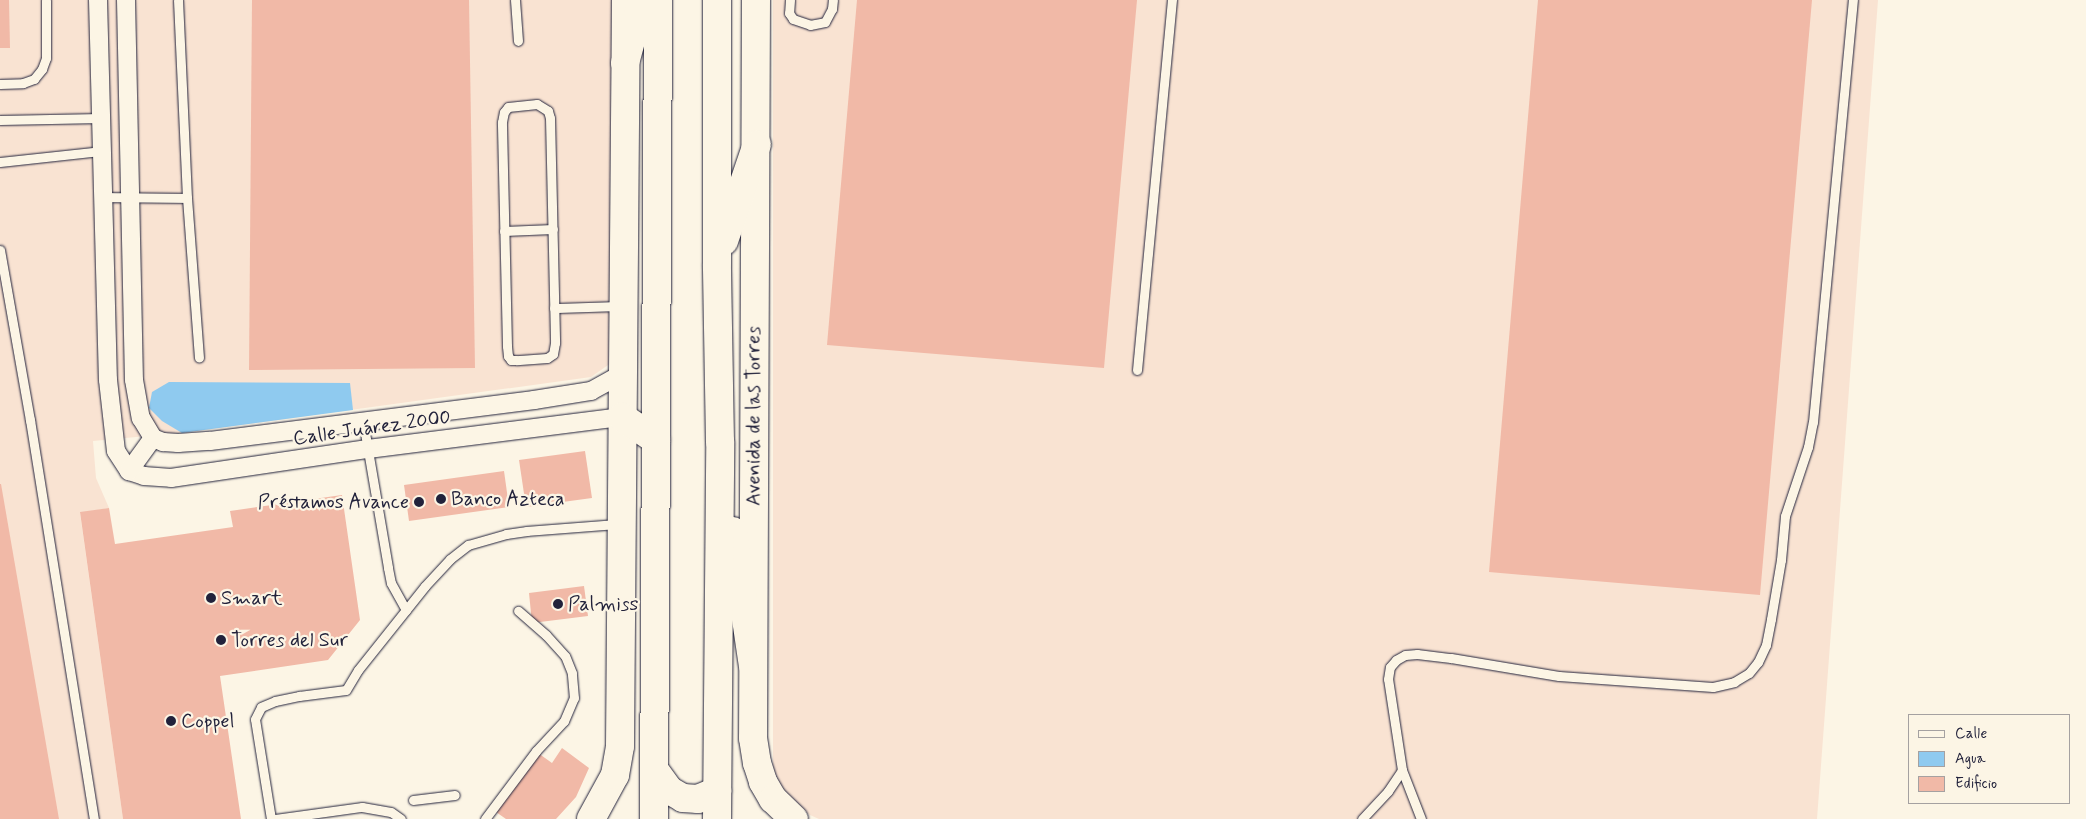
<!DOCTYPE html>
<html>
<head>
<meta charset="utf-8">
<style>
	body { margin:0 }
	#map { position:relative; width:2086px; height:819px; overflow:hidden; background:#fcf5e5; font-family:Mynerve,sans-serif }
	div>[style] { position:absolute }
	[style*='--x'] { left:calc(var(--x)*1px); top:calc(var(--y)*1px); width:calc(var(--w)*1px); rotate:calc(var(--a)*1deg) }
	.built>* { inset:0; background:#f9e3d2 }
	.water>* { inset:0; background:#8fcaef }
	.building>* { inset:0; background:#f1b9a7 }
	.roads { filter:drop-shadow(0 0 1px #22223b) drop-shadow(0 0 1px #22223b) }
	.lane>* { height:9px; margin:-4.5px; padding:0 4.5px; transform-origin:4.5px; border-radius:4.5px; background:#fcf5e5 }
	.street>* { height:18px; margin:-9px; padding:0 9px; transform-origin:9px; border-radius:9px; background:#fcf5e5 }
	.primary>* { height:28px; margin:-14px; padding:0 14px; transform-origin:14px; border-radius:14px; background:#fcf5e5 }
	.highway>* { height:28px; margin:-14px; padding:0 14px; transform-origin:14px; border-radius:14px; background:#fcf5e5 }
	.dots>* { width:14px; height:14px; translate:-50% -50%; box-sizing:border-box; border:2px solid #fcf5e5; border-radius:50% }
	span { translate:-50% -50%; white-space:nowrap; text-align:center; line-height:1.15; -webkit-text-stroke:4.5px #fcf5e5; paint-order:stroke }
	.street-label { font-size:20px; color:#22223b }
	.poi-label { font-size:20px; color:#22223b }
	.left { translate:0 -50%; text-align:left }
	.right { translate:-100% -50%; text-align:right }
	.legend { position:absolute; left:1908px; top:714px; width:162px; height:90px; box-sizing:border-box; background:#fcf5e5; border:1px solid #a5a1a1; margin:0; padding:6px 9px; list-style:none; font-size:15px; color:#22223b }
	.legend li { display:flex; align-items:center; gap:10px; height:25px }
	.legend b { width:25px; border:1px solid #a5a1a1 }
</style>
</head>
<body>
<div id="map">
	<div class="built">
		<div style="clip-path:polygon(0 0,613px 0,611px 363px,591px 377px,190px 432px,93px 441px,96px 478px,109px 508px,80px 513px,123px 819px,0 819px)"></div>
		<div style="clip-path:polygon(773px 0,1878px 0,1817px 819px,819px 819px,810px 815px,792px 801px,773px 774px)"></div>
	</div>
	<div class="water">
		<div style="clip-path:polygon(169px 382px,350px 383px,353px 410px,182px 433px,162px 421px,149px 408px,152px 392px)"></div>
	</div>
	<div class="building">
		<div style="clip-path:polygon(0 0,9px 0,10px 48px,0 48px)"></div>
		<div style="clip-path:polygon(252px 0,469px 0,475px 368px,249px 370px)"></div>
		<div style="clip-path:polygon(857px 0,1137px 0,1104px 368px,827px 345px)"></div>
		<div style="clip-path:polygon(1538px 0,1812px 0,1760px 595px,1489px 572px)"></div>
		<div style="clip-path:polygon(585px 451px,592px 498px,526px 507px,519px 460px)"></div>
		<div style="clip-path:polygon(504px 471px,509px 507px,409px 521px,404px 485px)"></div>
		<div style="clip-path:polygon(0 484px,1px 484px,59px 819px,0 819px)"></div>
		<div style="clip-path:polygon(342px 495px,360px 620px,328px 660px,220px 676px,241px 819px,123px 819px,80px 512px,109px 508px,115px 544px,233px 527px,230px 511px)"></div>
		<div style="clip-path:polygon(584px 586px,588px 616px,532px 623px,529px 593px)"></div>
		<div style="clip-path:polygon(562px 748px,589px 768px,576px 797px,556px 819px,506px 819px,496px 812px,538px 753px,552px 763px)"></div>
	</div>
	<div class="roads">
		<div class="lane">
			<div style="--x:515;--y:0;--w:41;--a:85.8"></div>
			<div style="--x:790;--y:0;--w:13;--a:94"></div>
			<div style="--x:789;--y:13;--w:7;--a:56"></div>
			<div style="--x:793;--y:19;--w:18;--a:19"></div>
			<div style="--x:810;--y:25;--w:15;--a:-11"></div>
			<div style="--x:825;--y:22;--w:15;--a:-62"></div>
			<div style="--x:832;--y:9;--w:9;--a:-84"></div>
			<div style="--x:0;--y:84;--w:23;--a:-2"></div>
			<div style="--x:23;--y:83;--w:12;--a:-20"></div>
			<div style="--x:34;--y:79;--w:13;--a:-51"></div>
			<div style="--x:42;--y:69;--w:12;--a:-70"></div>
			<div style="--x:46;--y:58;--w:58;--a:-90"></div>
			<div style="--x:537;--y:104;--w:13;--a:32"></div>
			<div style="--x:548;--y:111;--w:7;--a:74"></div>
			<div style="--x:550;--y:118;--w:225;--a:88.7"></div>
			<div style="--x:555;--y:343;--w:11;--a:100"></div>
			<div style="--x:553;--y:354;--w:7;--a:146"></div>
			<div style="--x:547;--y:358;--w:31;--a:176"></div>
			<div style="--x:516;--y:360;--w:5;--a:180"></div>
			<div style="--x:511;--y:360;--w:5;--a:-127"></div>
			<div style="--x:508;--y:356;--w:10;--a:-96"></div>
			<div style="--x:507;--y:346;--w:224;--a:-91.3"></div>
			<div style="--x:502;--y:122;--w:10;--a:-79"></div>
			<div style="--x:504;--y:112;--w:6;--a:-51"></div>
			<div style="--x:508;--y:107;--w:29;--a:-6"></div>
			<div style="--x:0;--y:120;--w:101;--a:-1.1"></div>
			<div style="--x:0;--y:162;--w:103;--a:-6.2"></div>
			<div style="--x:103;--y:197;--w:84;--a:0.7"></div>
			<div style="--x:187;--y:198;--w:198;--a:-92.6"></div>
			<div style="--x:187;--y:198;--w:160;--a:85.7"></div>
			<div style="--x:504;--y:231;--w:49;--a:-2.3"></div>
			<div style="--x:0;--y:250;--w:173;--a:80"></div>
			<div style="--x:30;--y:420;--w:404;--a:80.9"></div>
			<div style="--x:554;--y:308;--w:68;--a:-1.7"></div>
			<div style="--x:1137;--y:370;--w:372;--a:-84.6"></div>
			<div style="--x:363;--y:421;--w:149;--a:80.3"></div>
			<div style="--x:388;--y:568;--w:15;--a:79"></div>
			<div style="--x:391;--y:583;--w:31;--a:61"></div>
			<div style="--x:413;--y:800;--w:42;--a:-6.8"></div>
			<div style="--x:271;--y:819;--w:101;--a:-99.1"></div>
			<div style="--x:255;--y:719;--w:13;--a:-63"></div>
			<div style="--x:261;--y:707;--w:15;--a:-23"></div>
			<div style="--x:275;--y:701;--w:25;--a:-12"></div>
			<div style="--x:299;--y:696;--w:47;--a:-7.3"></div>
			<div style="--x:346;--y:690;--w:23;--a:-59"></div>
			<div style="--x:358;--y:670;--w:107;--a:-51.4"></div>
			<div style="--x:425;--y:586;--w:37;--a:-47"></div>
			<div style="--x:450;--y:559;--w:23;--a:-38"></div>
			<div style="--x:468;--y:545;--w:40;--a:-16"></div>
			<div style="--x:506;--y:534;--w:21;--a:-8"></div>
			<div style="--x:527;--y:531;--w:92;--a:-4.4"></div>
			<div style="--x:275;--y:819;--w:88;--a:-7.9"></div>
			<div style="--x:362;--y:807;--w:29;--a:10"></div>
			<div style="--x:391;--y:812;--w:12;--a:35"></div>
			<div style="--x:485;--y:819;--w:85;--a:-53.1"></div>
			<div style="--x:536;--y:751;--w:41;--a:-47"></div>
			<div style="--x:564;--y:721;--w:25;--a:-67"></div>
			<div style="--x:574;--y:698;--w:25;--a:-95"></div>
			<div style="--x:572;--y:673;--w:18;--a:-112"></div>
			<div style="--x:565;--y:656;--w:28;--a:-132"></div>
			<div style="--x:546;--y:635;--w:37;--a:-139"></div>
			<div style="--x:1362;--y:819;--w:38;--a:-47"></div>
			<div style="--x:1388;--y:791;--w:25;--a:-56"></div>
			<div style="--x:1421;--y:819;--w:53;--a:-111.2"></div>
			<div style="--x:1402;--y:770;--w:92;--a:-98.7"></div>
			<div style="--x:1388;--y:679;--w:12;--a:-81"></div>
			<div style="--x:1390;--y:667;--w:9;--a:-49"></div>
			<div style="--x:1396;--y:660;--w:10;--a:-29"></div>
			<div style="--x:1405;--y:655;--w:12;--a:-5"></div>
			<div style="--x:1417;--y:654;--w:34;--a:7"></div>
			<div style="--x:1451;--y:658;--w:109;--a:9.5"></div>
			<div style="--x:1559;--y:676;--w:154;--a:4.1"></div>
			<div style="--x:1713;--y:687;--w:22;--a:-13"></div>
			<div style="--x:1734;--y:682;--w:17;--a:-31"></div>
			<div style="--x:1749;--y:673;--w:14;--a:-51"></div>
			<div style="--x:1758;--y:662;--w:19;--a:-65"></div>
			<div style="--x:1766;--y:645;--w:26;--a:-79"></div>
			<div style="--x:1771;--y:619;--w:60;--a:-80.4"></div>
			<div style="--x:1781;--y:560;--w:44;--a:-84.8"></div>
			<div style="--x:1785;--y:516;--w:73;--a:-71.6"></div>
			<div style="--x:1808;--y:447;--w:25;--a:-79"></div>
			<div style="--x:1813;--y:422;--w:424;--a:-84.6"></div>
		</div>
		<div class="street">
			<div style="--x:98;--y:0;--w:380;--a:88.5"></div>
			<div style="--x:108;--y:380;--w:71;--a:83.6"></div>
			<div style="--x:116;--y:451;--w:24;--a:57"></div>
			<div style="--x:129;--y:471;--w:16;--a:18"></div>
			<div style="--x:144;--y:476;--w:27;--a:4"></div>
			<div style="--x:171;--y:478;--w:199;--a:-8.4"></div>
			<div style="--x:368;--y:449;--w:256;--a:-7.2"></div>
			<div style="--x:126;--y:0;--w:380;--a:88.8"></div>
			<div style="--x:134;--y:380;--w:39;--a:80"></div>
			<div style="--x:141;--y:418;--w:23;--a:59"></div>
			<div style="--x:153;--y:438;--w:11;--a:22"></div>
			<div style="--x:163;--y:442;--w:15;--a:4"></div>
			<div style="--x:178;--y:443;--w:32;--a:-4"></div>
			<div style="--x:210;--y:441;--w:327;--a:-7.2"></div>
			<div style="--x:534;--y:400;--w:58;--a:-9"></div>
			<div style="--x:591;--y:391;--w:35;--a:-29"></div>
			<div style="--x:129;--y:471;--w:41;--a:-54"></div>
		</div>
		<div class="primary">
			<div style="--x:756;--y:0;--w:738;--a:90.23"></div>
			<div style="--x:753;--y:738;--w:25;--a:81"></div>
			<div style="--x:757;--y:763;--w:20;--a:72"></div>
			<div style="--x:763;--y:782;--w:20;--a:60"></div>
			<div style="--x:773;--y:799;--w:29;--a:44"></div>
			<div style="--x:591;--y:819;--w:50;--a:-61.4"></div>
			<div style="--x:615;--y:775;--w:29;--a:-80"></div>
			<div style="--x:620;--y:746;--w:746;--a:-89.54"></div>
		</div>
		<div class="highway">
			<div style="--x:625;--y:63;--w:65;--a:-74.9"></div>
			<div style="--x:724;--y:241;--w:102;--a:-71.2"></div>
			<div style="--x:622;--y:417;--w:41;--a:34.1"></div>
			<div style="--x:733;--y:531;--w:136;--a:81.6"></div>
			<div style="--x:656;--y:772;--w:22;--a:54"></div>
			<div style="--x:669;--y:790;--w:16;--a:30"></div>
			<div style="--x:683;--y:798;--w:15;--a:4"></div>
			<div style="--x:698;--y:799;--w:21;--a:-23"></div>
			<div style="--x:654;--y:819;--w:819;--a:-89.72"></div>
			<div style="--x:717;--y:819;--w:377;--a:-89.5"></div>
			<div style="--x:720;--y:442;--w:178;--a:-91"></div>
			<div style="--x:717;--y:264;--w:264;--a:-90"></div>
		</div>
	</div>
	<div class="dots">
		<div style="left:441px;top:499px;background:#22223b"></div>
		<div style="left:419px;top:502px;background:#22223b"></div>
		<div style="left:211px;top:598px;background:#22223b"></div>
		<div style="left:558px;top:604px;background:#22223b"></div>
		<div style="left:221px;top:640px;background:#22223b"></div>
		<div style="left:171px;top:721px;background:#22223b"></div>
	</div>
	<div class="street-label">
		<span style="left:754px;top:416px;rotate:-90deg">Avenida de las Torres</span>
		<span style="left:372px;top:428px;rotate:-8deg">Calle Juárez 2000</span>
	</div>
	<div class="poi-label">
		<span class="left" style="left:451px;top:499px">Banco Azteca</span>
		<span class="right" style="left:409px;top:502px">Préstamos Avance</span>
		<span class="left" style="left:221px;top:598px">Smart</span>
		<span class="left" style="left:568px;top:604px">Palmiss</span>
		<span class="left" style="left:231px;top:640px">Torres del Sur</span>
		<span class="left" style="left:181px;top:721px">Coppel</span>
	</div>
	<ul class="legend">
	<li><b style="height:6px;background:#fcf5e5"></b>Calle</li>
	<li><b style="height:14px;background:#8fcaef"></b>Agua</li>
	<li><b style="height:14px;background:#f1b9a7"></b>Edificio</li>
	</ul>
</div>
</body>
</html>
